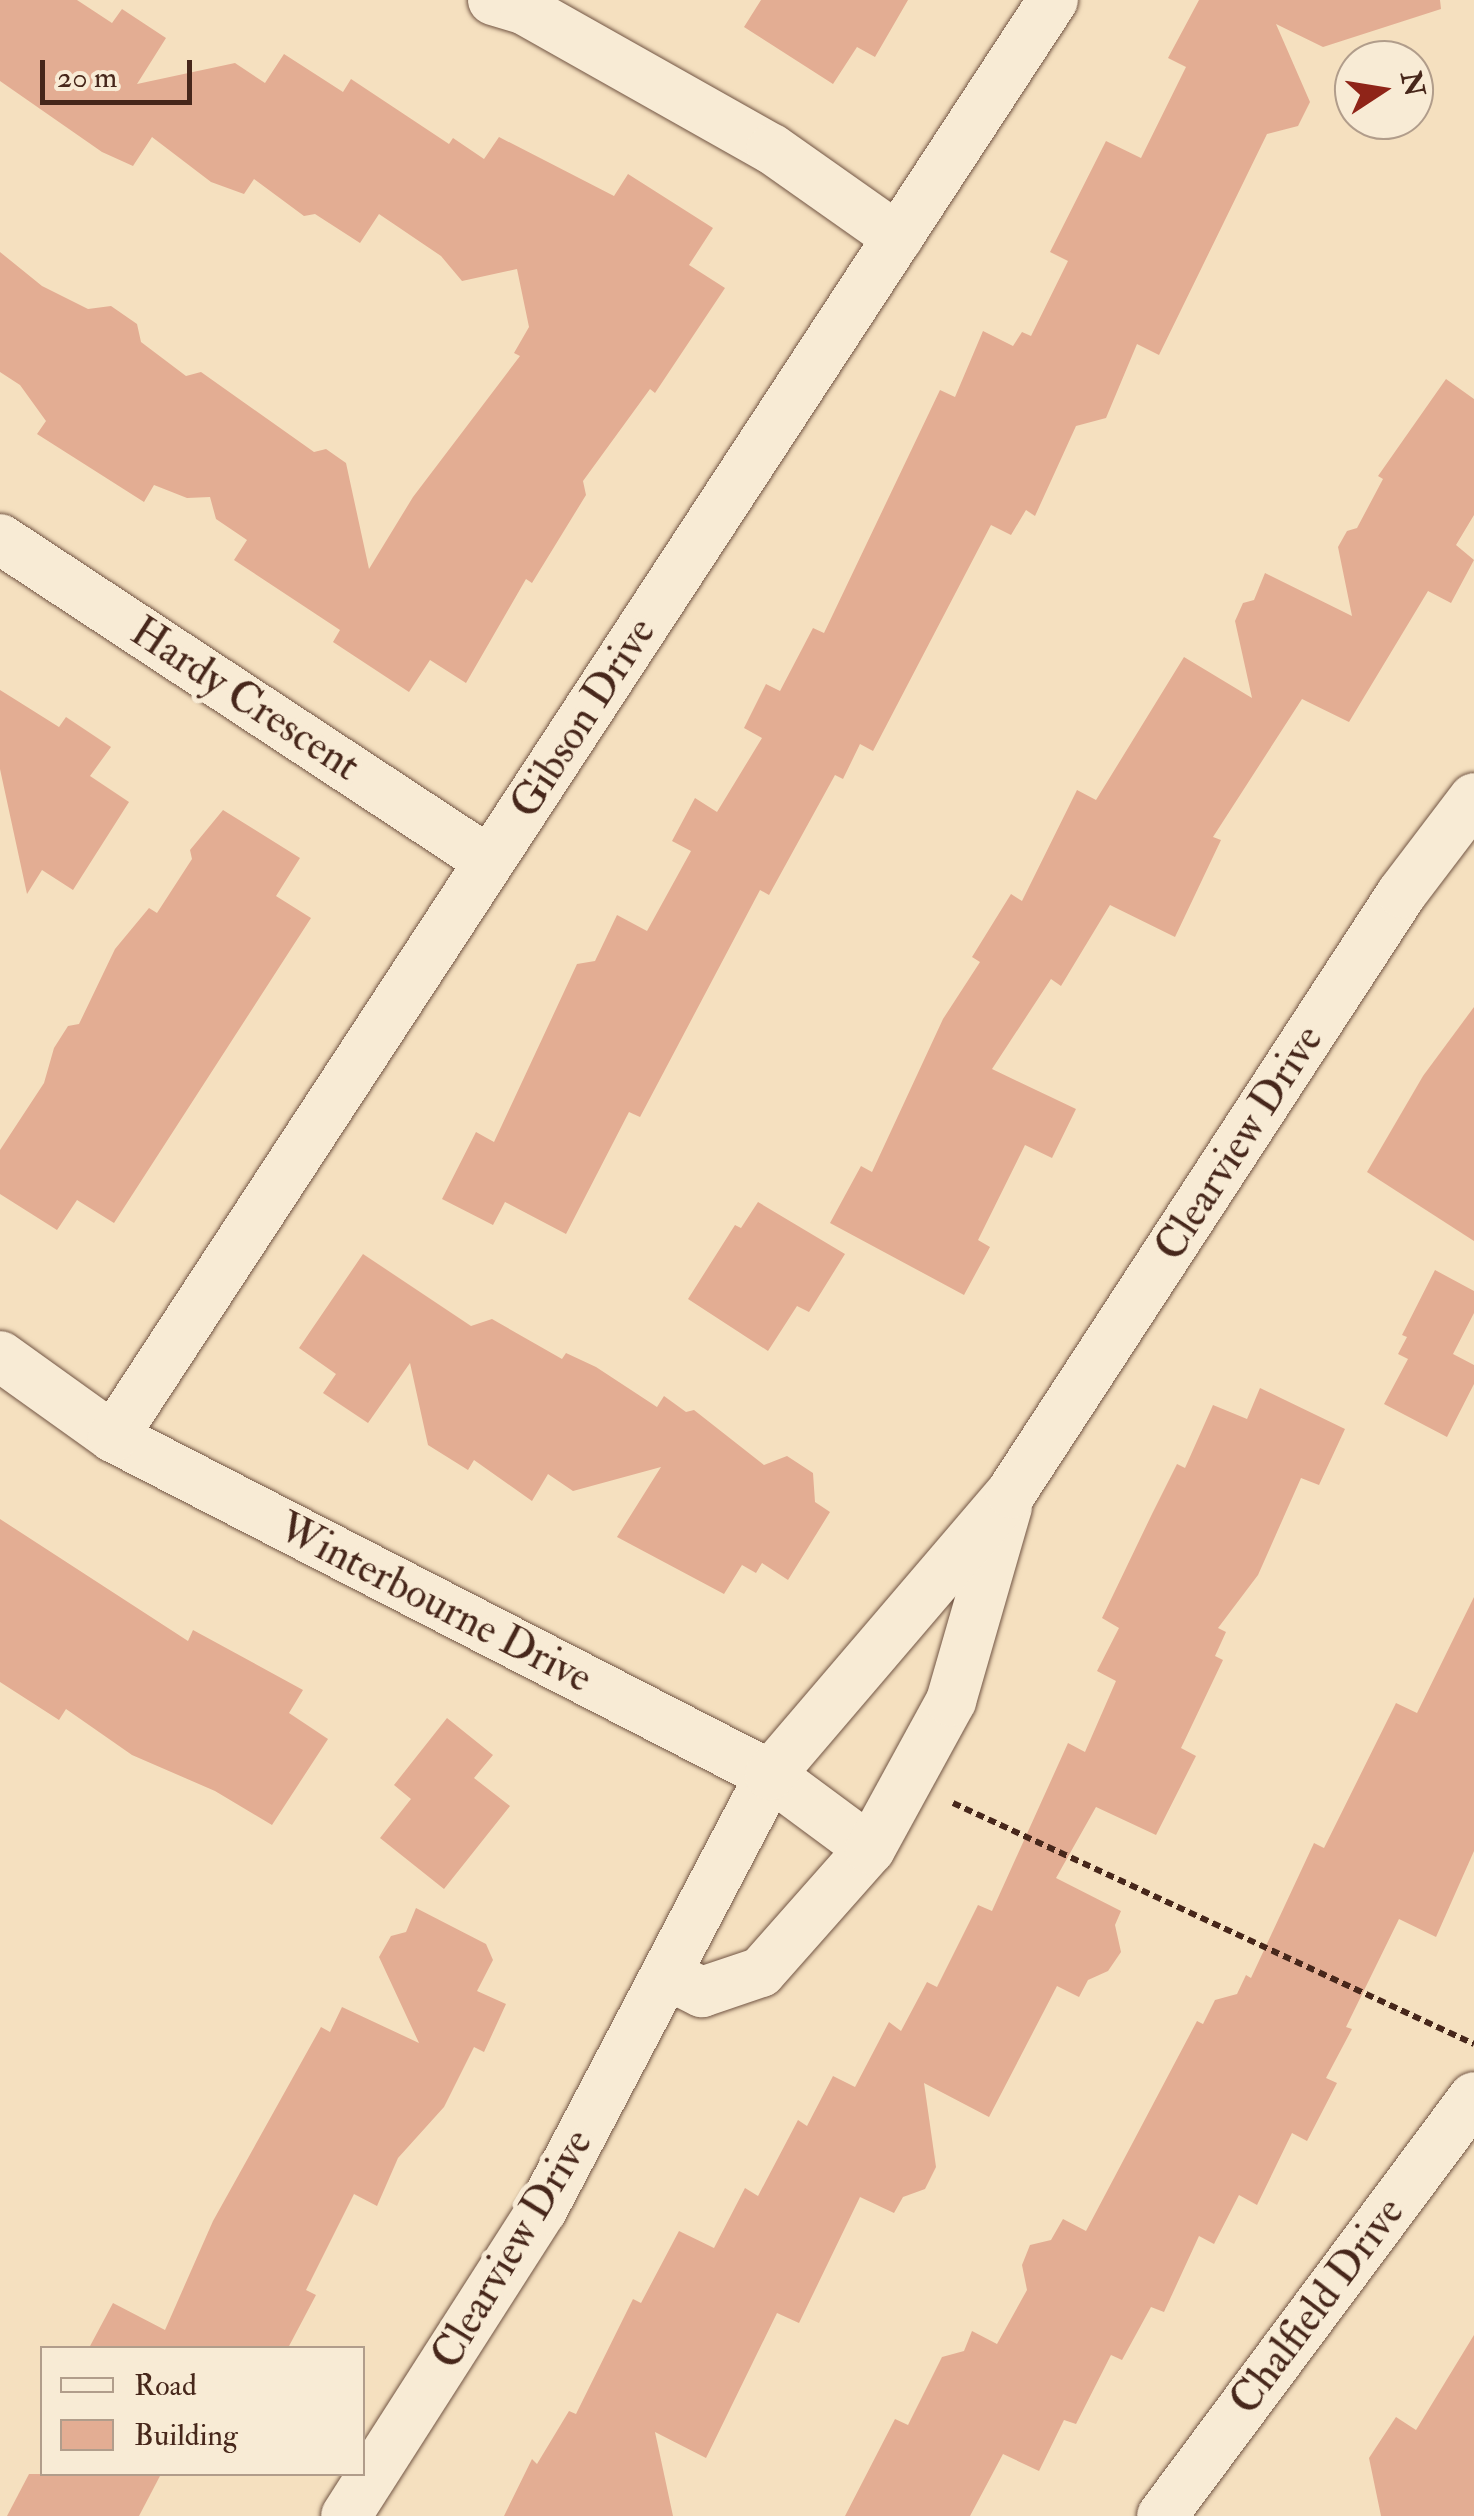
<!DOCTYPE html>
<html>
<head>
<meta charset="utf-8">
<style>
	body { margin:0 }
	#map { position:relative; width:1474px; height:2516px; overflow:hidden; background:#f5e0bf; font-family:"IM FELL Double Pica",serif }
	div>[style] { position:absolute }
	[style*='--x'] { left:calc(var(--x)*1px); top:calc(var(--y)*1px); width:calc(var(--w)*1px); rotate:calc(var(--a)*1deg) }
	.building>* { inset:0; background:#e3ad93 }
	.path>* { height:6px; margin-top:-3px; transform-origin:0; background:repeating-linear-gradient(90deg,#47271b 0 8px,transparent 0 13px) }
	.roads { filter:drop-shadow(0 0 2px #725544) drop-shadow(0 0 2px #725544) }
	.minor>* { height:50px; margin:-25px; padding:0 25px; transform-origin:25px; border-radius:25px; background:#f8ebd5 }
	span { translate:-50% -50%; white-space:nowrap; text-align:center; line-height:1.15; -webkit-text-stroke:10px #f8ebd5; paint-order:stroke }
	.street-label { font-size:42px; color:#47271b }
	.legend { position:absolute; left:40px; top:2346px; width:325px; height:130px; box-sizing:border-box; background:#f8ebd5; border:2px solid #b19d8b; margin:0; padding:12px 18px; list-style:none; font-size:30px; color:#47271b }
	.legend li { display:flex; align-items:center; gap:20px; height:50px }
	.legend b { width:50px; border:2px solid #b19d8b }
	.north { position:absolute; left:1334px; top:40px; width:100px; height:100px; box-sizing:border-box; background:#f8ebd5; border:2px solid #b19d8b; border-radius:50%; rotate:78deg; font-size:28px; font-weight:700; line-height:40px; text-align:center; color:#47271b }
	.north::after { content:''; display:block; margin:auto; width:35px; height:45px; background:#8f2418; clip-path:polygon(50% 0,100% 100%,50% 72%,0 100%) }
	.scale { position:absolute; left:40px; top:60px; width:152px; height:45px; box-sizing:border-box; border:5px solid #47271b; border-top:0; padding-left:12px; font-size:30px; line-height:35px; white-space:nowrap; color:#47271b; -webkit-text-stroke:8px #f8ebd5; paint-order:stroke }
</style>
</head>
<body>
<div id="map">
	<div class="building">
		<div style="clip-path:polygon(0 0,77px 0,112px 23px,122px 9px,166px 38px,137px 84px,235px 63px,265px 83px,284px 54px,343px 92px,351px 79px,449px 144px,453px 138px,484px 159px,499px 137px,614px 196px,628px 174px,713px 228px,689px 265px,725px 288px,655px 393px,650px 389px,583px 481px,586px 495px,532px 583px,526px 579px,466px 683px,430px 660px,409px 692px,333px 642px,340px 630px,234px 560px,247px 540px,216px 519px,210px 497px,187px 498px,154px 485px,144px 502px,37px 434px,46px 421px,20px 385px,0 372px,0 252px,42px 286px,88px 309px,111px 306px,137px 324px,141px 342px,186px 376px,201px 372px,314px 452px,326px 449px,346px 463px,369px 569px,413px 497px,520px 356px,514px 353px,529px 327px,517px 269px,462px 281px,441px 256px,379px 214px,360px 243px,315px 214px,304px 216px,254px 179px,244px 194px,211px 182px,152px 137px,133px 166px,102px 152px,0 81px)"></div>
		<div style="clip-path:polygon(761px 0,908px 0,875px 57px,857px 47px,833px 84px,744px 27px)"></div>
		<div style="clip-path:polygon(1199px 0,1440px 0,1441px 9px,1323px 47px,1276px 24px,1310px 102px,1298px 126px,1267px 134px,1159px 355px,1137px 344px,1106px 418px,1076px 426px,1035px 516px,1026px 510px,1011px 535px,991px 525px,873px 751px,860px 744px,843px 779px,835px 775px,769px 895px,760px 890px,640px 1117px,629px 1112px,566px 1234px,505px 1202px,493px 1225px,442px 1199px,476px 1132px,494px 1142px,577px 964px,595px 961px,617px 915px,647px 931px,691px 851px,672px 841px,695px 798px,717px 812px,762px 738px,744px 728px,766px 684px,780px 691px,813px 628px,824px 633px,940px 390px,955px 397px,983px 331px,1013px 346px,1022px 332px,1031px 336px,1068px 261px,1050px 252px,1106px 141px,1141px 158px,1186px 67px,1168px 58px)"></div>
		<div style="clip-path:polygon(1446px 379px,1474px 399px,1474px 515px,1456px 545px,1474px 560px,1451px 603px,1428px 591px,1349px 722px,1302px 699px,1213px 837px,1221px 840px,1175px 937px,1110px 905px,1061px 986px,1051px 979px,992px 1069px,1076px 1109px,1052px 1158px,1025px 1145px,978px 1240px,990px 1247px,964px 1295px,830px 1223px,861px 1166px,872px 1172px,943px 1019px,980px 962px,972px 957px,1011px 894px,1022px 901px,1077px 790px,1096px 800px,1184px 657px,1252px 698px,1235px 621px,1243px 603px,1254px 600px,1265px 573px,1352px 616px,1338px 547px,1347px 531px,1357px 528px,1383px 479px,1378px 476px)"></div>
		<div style="clip-path:polygon(0 690px,59px 727px,66px 717px,111px 747px,90px 776px,129px 802px,73px 890px,42px 870px,27px 894px,0 769px)"></div>
		<div style="clip-path:polygon(223px 810px,300px 858px,276px 896px,311px 918px,114px 1223px,77px 1200px,57px 1230px,0 1194px,0 1150px,44px 1083px,54px 1048px,68px 1026px,79px 1024px,115px 949px,149px 908px,157px 913px,192px 859px,190px 850px)"></div>
		<div style="clip-path:polygon(1474px 1007px,1474px 1241px,1367px 1172px,1423px 1076px)"></div>
		<div style="clip-path:polygon(758px 1202px,845px 1254px,809px 1312px,797px 1306px,768px 1351px,688px 1299px,735px 1225px,741px 1228px)"></div>
		<div style="clip-path:polygon(363px 1254px,471px 1326px,492px 1319px,562px 1359px,566px 1353px,596px 1367px,657px 1407px,664px 1396px,686px 1412px,694px 1410px,764px 1465px,787px 1456px,813px 1473px,815px 1502px,830px 1512px,788px 1580px,762px 1563px,756px 1573px,742px 1565px,724px 1594px,617px 1537px,661px 1467px,573px 1491px,548px 1474px,532px 1501px,474px 1460px,468px 1470px,428px 1445px,410px 1363px,368px 1423px,323px 1393px,336px 1374px,299px 1348px)"></div>
		<div style="clip-path:polygon(1435px 1270px,1474px 1291px,1474px 1313px,1453px 1354px,1474px 1365px,1474px 1384px,1447px 1437px,1384px 1404px,1408px 1359px,1398px 1354px,1407px 1337px,1402px 1335px)"></div>
		<div style="clip-path:polygon(1260px 1388px,1345px 1429px,1319px 1485px,1301px 1478px,1258px 1575px,1218px 1628px,1226px 1632px,1215px 1656px,1223px 1660px,1181px 1748px,1196px 1756px,1156px 1835px,1096px 1807px,1056px 1878px,1121px 1911px,1115px 1925px,1121px 1952px,1108px 1971px,1088px 1980px,1079px 1997px,1057px 1986px,989px 2117px,924px 2083px,936px 2167px,925px 2189px,903px 2197px,894px 2213px,860px 2197px,799px 2323px,777px 2313px,706px 2458px,655px 2432px,673px 2516px,504px 2516px,532px 2459px,537px 2464px,569px 2411px,576px 2414px,633px 2299px,641px 2303px,679px 2231px,714px 2248px,745px 2188px,758px 2196px,798px 2120px,807px 2126px,833px 2076px,855px 2087px,889px 2022px,901px 2031px,927px 1982px,937px 1987px,978px 1905px,992px 1911px,1068px 1743px,1085px 1752px,1116px 1681px,1097px 1671px,1119px 1628px,1102px 1618px,1152px 1514px,1177px 1464px,1185px 1468px,1213px 1405px,1247px 1419px)"></div>
		<div style="clip-path:polygon(0 1519px,188px 1641px,193px 1630px,303px 1690px,289px 1713px,328px 1739px,272px 1825px,215px 1791px,132px 1755px,66px 1709px,59px 1720px,0 1682px)"></div>
		<div style="clip-path:polygon(1474px 1597px,1474px 1851px,1436px 1937px,1399px 1919px,1346px 2027px,1352px 2029px,1326px 2078px,1337px 2083px,1307px 2141px,1292px 2133px,1257px 2205px,1239px 2195px,1214px 2244px,1199px 2236px,1164px 2312px,1151px 2307px,1122px 2360px,1111px 2355px,1076px 2424px,1064px 2420px,1039px 2471px,1003px 2454px,970px 2516px,845px 2516px,895px 2419px,908px 2425px,942px 2357px,964px 2351px,972px 2331px,997px 2344px,1027px 2290px,1022px 2265px,1030px 2245px,1051px 2240px,1063px 2219px,1086px 2231px,1197px 2021px,1203px 2024px,1215px 2000px,1237px 1994px,1246px 1975px,1251px 1978px,1314px 1843px,1324px 1848px,1396px 1703px,1417px 1713px)"></div>
		<div style="clip-path:polygon(447px 1718px,493px 1755px,474px 1778px,510px 1806px,444px 1889px,380px 1838px,411px 1799px,394px 1785px)"></div>
		<div style="clip-path:polygon(416px 1908px,486px 1944px,493px 1960px,477px 1991px,506px 2004px,484px 2052px,474px 2047px,444px 2107px,398px 2158px,377px 2206px,354px 2194px,306px 2290px,316px 2295px,288px 2348px,89px 2348px,113px 2303px,165px 2330px,213px 2221px,321px 2027px,330px 2032px,342px 2007px,419px 2043px,379px 1957px,391px 1936px,406px 1932px)"></div>
		<div style="clip-path:polygon(1474px 2335px,1474px 2516px,1381px 2516px,1369px 2458px,1396px 2417px,1416px 2430px)"></div>
		<div style="clip-path:polygon(29px 2474px,161px 2474px,139px 2516px,7px 2516px)"></div>
	</div>
	<div class="path">
		<div style="--x:953;--y:1803;--w:574;--a:24.82"></div>
	</div>
	<div class="roads">
		<div class="minor">
			<div style="--x:493;--y:0;--w:34;--a:17"></div>
			<div style="--x:525;--y:10;--w:283;--a:29.4"></div>
			<div style="--x:772;--y:149;--w:154;--a:35.2"></div>
			<div style="--x:0;--y:539;--w:585;--a:33.36"></div>
			<div style="--x:0;--y:1356;--w:139;--a:35.6"></div>
			<div style="--x:113;--y:1437;--w:739;--a:27.22"></div>
			<div style="--x:770;--y:1775;--w:124;--a:36.5"></div>
			<div style="--x:113;--y:1437;--w:1717;--a:-56.81"></div>
			<div style="--x:668;--y:1975;--w:38;--a:27"></div>
			<div style="--x:702;--y:1992;--w:62;--a:-18.7"></div>
			<div style="--x:761;--y:1972;--w:164;--a:-48.5"></div>
			<div style="--x:870;--y:1849;--w:169;--a:-61.3"></div>
			<div style="--x:951;--y:1701;--w:202;--a:-73.9"></div>
			<div style="--x:346;--y:2516;--w:363;--a:-57.4"></div>
			<div style="--x:542;--y:2210;--w:491;--a:-62.3"></div>
			<div style="--x:770;--y:1775;--w:371;--a:-49.5"></div>
			<div style="--x:1011;--y:1493;--w:716;--a:-56.91"></div>
			<div style="--x:1402;--y:893;--w:119;--a:-52.8"></div>
			<div style="--x:1162;--y:2516;--w:522;--a:-53.33"></div>
		</div>
	</div>
	<div class="street-label">
		<span style="left:245px;top:699px;rotate:33deg">Hardy Crescent</span>
		<span style="left:583px;top:718px;rotate:-57deg">Gibson Drive</span>
		<span style="left:1239px;top:1143px;rotate:-57deg">Clearview Drive</span>
		<span style="left:435px;top:1603px;rotate:27deg">Winterbourne Drive</span>
		<span style="left:512px;top:2249px;rotate:-59deg">Clearview Drive</span>
		<span style="left:1317px;top:2306px;rotate:-53deg">Chalfield Drive</span>
	</div>
	<ul class="legend">
	<li><b style="height:12px;background:#f8ebd5"></b>Road</li>
	<li><b style="height:28px;background:#e3ad93"></b>Building</li>
	</ul>
	<div class="north">N</div>
	<div class="scale">20 m</div>
</div>
</body>
</html>
